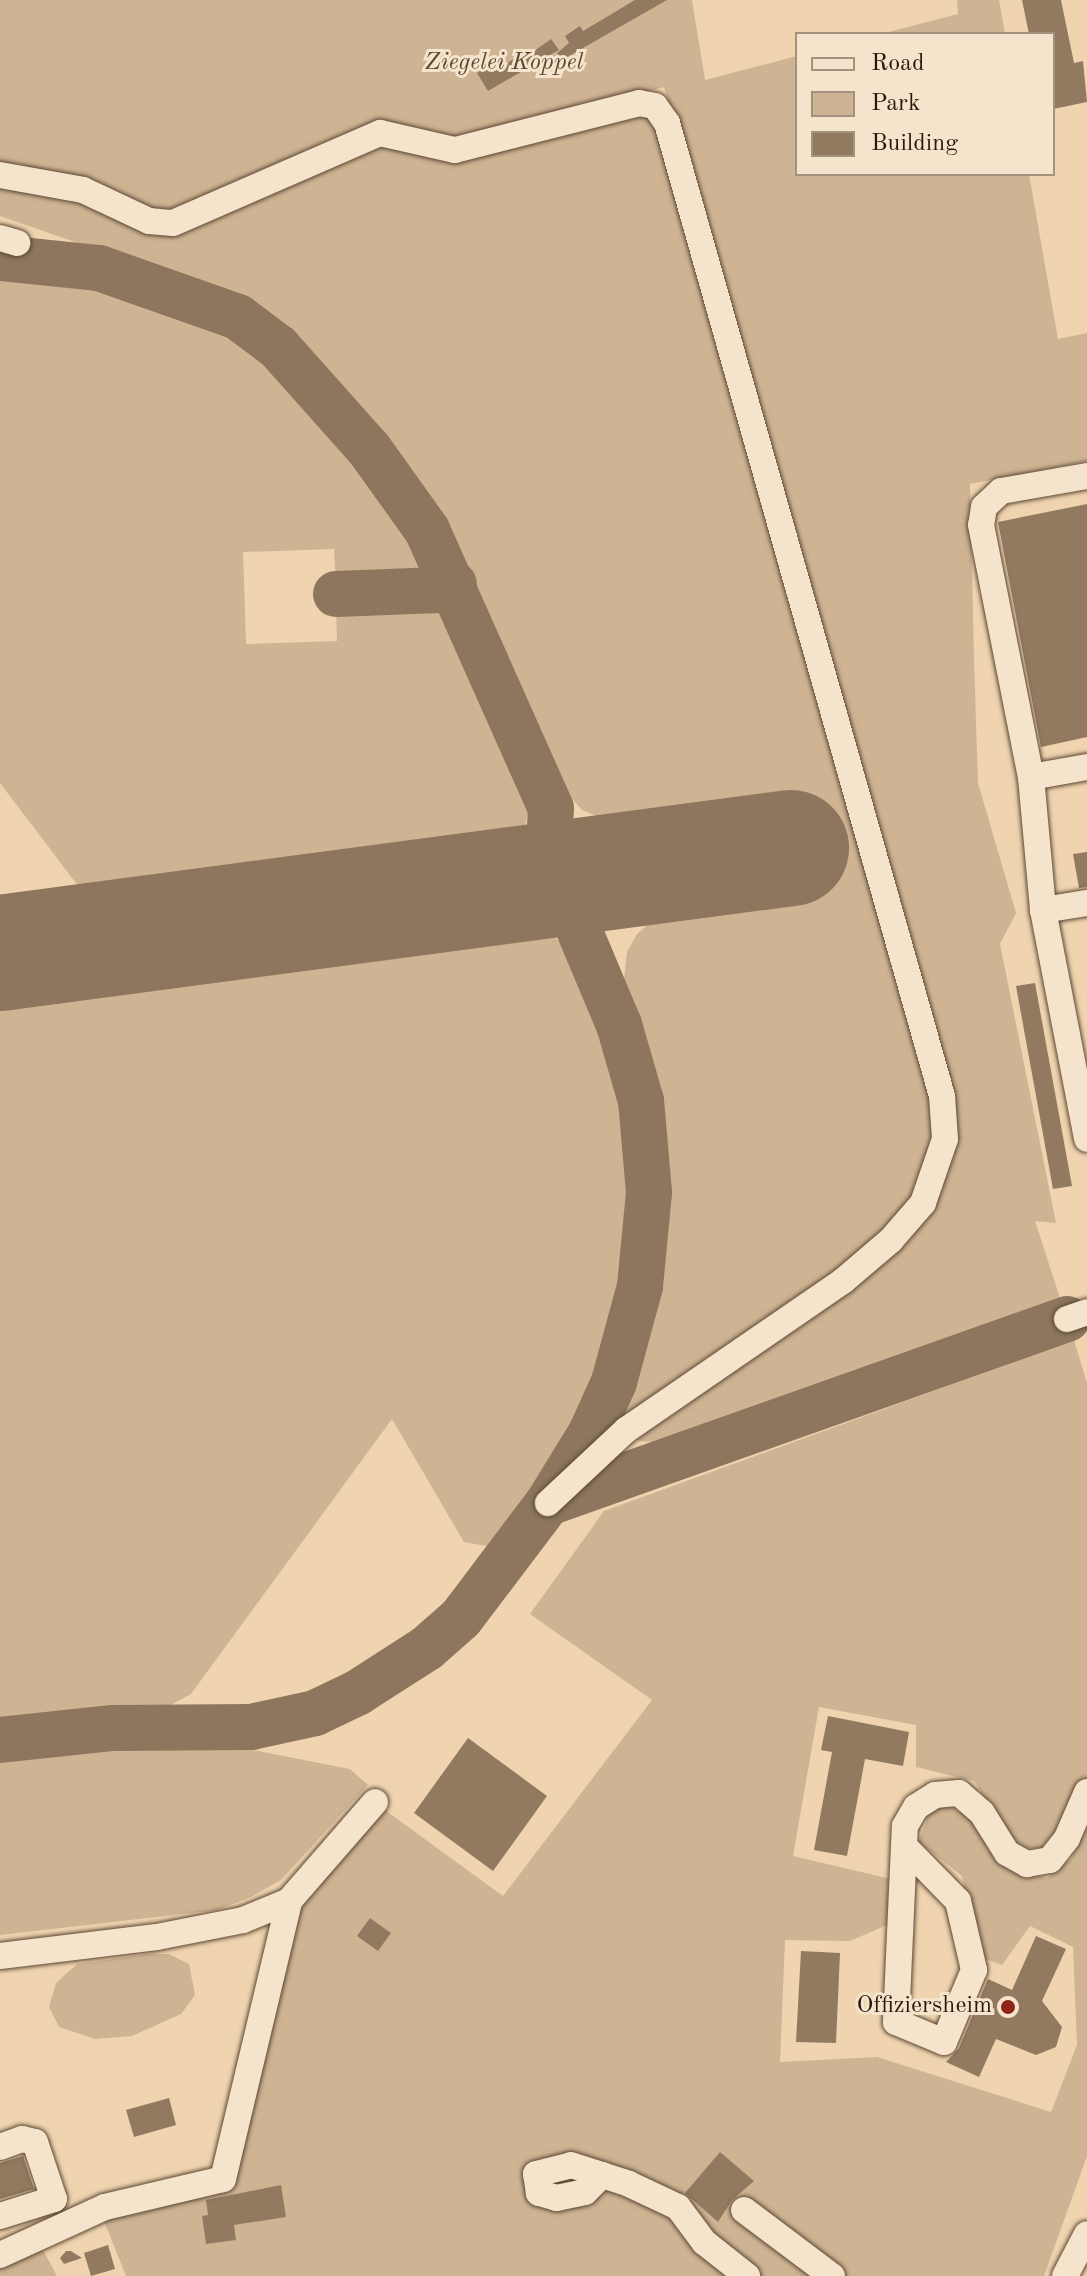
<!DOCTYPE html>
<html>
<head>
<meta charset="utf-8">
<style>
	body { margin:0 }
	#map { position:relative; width:1087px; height:2276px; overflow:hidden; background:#efd4af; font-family:"Old Standard TT",serif }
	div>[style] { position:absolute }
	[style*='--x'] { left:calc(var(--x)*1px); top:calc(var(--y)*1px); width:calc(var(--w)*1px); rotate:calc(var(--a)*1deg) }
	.green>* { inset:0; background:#ceb493 }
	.taxiway>* { height:46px; margin:-23px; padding:0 23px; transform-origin:23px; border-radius:23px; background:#8d765d }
	.runway>* { height:116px; margin:-58px; padding:0 58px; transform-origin:58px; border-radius:58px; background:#8d765d }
	.building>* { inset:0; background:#917a60 }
	.roads { filter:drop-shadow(0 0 2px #5c4734) drop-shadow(0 0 2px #5c4734) }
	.minor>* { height:26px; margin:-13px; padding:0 13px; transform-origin:13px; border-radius:13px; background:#f5e3cb }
	.dots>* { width:22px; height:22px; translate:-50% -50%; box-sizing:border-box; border:4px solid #f5e3cb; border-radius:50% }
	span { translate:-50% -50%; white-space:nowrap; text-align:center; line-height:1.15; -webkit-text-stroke:6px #f5e3cb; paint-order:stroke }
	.park-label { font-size:24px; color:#5c4734; font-style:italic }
	.poi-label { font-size:24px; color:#2b180b }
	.right { translate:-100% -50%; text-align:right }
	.legend { position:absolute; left:795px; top:32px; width:260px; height:144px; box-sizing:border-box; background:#f5e3cb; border:2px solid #a4927e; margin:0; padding:10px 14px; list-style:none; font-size:24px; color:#2b180b }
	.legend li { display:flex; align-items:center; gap:16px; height:40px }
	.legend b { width:40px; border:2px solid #a4927e }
</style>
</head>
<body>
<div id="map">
	<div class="green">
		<div style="clip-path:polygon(0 0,692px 0,705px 80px,797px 56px,797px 174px,1029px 174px,1058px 339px,1087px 333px,1087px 461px,970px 484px,974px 658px,978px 783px,1016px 913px,1000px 944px,1056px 1223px,1035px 1221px,1061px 1301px,666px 1443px,639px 1441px,630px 1434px,869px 1276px,920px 1227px,941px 1193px,953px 1136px,664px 87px,446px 145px,414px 133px,163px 218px,0 171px)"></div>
		<div style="clip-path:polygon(957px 0,999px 0,1005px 34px,881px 34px,958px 14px)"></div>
		<div style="clip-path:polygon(652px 112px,942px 1112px,933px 1171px,878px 1244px,624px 1425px,622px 1403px,655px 1289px,663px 1188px,652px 1086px,623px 987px,627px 952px,637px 934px,661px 913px,806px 892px,793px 799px,636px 821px,601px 818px,582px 810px,558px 782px,470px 579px,422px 492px,288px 335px,216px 291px,0 216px,0 178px,74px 191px,145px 223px,375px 138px,414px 144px)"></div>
		<div style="clip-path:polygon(0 275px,66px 278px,113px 289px,214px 325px,252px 346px,370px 473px,427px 565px,420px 577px,336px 584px,334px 549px,243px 552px,246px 644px,337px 641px,336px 605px,408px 599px,447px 606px,532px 799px,522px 836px,85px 895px,0 783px)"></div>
		<div style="clip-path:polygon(533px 929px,552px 935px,572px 953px,605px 1033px,623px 1098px,633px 1219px,626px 1276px,604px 1363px,576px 1425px,538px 1488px,492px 1547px,464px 1542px,392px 1419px,191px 1694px,165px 1708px,0 1723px,0 1001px)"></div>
		<div style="clip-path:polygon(1074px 1340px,1087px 1383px,1087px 1778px,1054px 1833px,1041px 1848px,1026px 1848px,1012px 1840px,974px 1781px,916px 1767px,916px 1725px,819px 1707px,793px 1856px,891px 1879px,887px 1925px,850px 1941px,785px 1940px,780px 2062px,877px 2057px,1051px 2112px,1077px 2045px,1073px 1947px,1030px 1926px,1002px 1965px,977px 1956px,962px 1876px,919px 1842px,929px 1813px,947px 1805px,970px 1818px,998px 1862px,1047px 1878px,1071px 1859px,1087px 1827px,1087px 2156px,1044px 2276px,126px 2276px,102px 2216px,234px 2185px,300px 1898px,378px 1805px,503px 1896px,652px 1700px,530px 1614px,604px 1511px)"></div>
		<div style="clip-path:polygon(114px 1744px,248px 1749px,350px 1769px,368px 1785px,281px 1880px,251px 1897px,217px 1910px,0 1935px,0 1760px)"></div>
		<div style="clip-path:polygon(148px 1954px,169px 1954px,189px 1964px,195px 1995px,181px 2014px,132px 2036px,95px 2039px,59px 2027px,49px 2007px,56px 1983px,77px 1964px)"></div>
		<div style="clip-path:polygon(42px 2248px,57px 2276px,0 2276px,0 2265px)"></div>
	</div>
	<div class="taxiway">
		<div style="--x:0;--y:258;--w:100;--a:5.8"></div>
		<div style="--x:99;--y:268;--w:147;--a:19.4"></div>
		<div style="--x:238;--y:317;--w:50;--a:36.9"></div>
		<div style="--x:278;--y:347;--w:137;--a:48.3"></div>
		<div style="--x:369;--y:449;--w:100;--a:54.4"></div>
		<div style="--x:427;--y:530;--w:304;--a:66"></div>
		<div style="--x:551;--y:808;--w:50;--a:93.4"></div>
		<div style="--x:548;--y:858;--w:24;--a:135"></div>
		<div style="--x:531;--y:875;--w:33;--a:160"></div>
		<div style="--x:336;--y:594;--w:103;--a:-2.2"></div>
		<div style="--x:439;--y:590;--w:16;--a:-22"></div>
		<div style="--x:548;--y:1503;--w:551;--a:-19.52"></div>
		<div style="--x:0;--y:1740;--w:114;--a:-6.1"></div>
		<div style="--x:113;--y:1728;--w:138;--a:-0.4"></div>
		<div style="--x:251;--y:1727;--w:66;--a:-12.3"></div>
		<div style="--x:315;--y:1713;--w:47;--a:-25.5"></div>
		<div style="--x:357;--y:1693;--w:83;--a:-32.7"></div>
		<div style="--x:427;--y:1648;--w:45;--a:-41.4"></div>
		<div style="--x:461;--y:1618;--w:144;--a:-52.9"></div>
		<div style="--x:548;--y:1503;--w:82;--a:-58.4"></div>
		<div style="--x:591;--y:1433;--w:56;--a:-65.7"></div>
		<div style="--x:614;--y:1382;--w:99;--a:-74.8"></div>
		<div style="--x:640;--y:1286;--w:94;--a:-84.5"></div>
		<div style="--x:649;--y:1192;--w:91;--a:-95"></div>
		<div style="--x:641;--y:1101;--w:79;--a:-106.1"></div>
		<div style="--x:619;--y:1025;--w:121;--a:-112.8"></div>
		<div style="--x:572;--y:913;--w:37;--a:-144"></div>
		<div style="--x:542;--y:891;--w:42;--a:-173.2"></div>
	</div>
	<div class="runway">
		<div style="--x:0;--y:953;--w:798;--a:-7.56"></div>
	</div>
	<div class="building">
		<div style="clip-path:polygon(635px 0,667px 0,562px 60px,557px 53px,569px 43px,565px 36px,580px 26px,583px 31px)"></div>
		<div style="clip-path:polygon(1022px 0,1061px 0,1074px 63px,1083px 61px,1087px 102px,1053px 109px,1053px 34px,1029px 34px)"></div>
		<div style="clip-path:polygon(551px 39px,559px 50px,488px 91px,477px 73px,491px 64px,495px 71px,524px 52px,527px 56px)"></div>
		<div style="clip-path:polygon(1087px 504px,1087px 737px,1041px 747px,998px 522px)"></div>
		<div style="clip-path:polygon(1087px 852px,1087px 887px,1079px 888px,1073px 854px)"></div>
		<div style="clip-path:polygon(1035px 983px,1072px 1186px,1053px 1189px,1016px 986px)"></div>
		<div style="clip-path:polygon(828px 1716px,909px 1732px,903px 1766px,865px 1759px,847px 1856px,814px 1850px,832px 1752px,821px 1750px)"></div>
		<div style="clip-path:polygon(468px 1738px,547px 1796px,493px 1871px,414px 1813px)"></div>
		<div style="clip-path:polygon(370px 1918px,391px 1933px,378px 1951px,357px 1936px)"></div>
		<div style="clip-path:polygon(1036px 1936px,1066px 1949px,1042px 2001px,1062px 2027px,1056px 2047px,1036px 2055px,996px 2039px,979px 2077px,946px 2062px,959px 2048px,988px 1979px,1012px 1990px)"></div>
		<div style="clip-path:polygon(801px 1951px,840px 1953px,836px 2043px,796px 2042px)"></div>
		<div style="clip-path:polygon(169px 2098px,176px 2125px,134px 2137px,126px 2110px)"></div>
		<div style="clip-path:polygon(720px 2152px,754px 2181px,732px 2200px,718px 2222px,685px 2193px)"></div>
		<div style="clip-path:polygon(23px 2156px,34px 2189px,0 2199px,0 2163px)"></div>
		<div style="clip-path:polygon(281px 2185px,286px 2217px,234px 2225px,236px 2240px,206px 2244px,202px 2216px,208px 2215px,206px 2200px)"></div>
		<div style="clip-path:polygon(108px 2245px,115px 2269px,91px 2276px,84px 2253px)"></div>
		<div style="clip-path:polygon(66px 2251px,71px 2251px,82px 2258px,64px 2264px,60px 2258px)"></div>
	</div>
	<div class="roads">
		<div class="minor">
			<div style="--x:0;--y:175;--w:84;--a:10.2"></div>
			<div style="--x:83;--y:190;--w:73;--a:25.2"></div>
			<div style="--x:149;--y:221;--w:24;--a:5"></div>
			<div style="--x:173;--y:223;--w:226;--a:-23.5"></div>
			<div style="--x:380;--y:133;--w:77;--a:12.8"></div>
			<div style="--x:455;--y:150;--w:190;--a:-14.3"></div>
			<div style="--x:639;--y:103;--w:16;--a:11"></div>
			<div style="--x:655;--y:106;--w:21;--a:55"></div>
			<div style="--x:667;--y:123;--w:1011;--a:74.22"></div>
			<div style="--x:942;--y:1096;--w:43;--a:86"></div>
			<div style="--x:945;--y:1139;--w:68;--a:109"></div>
			<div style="--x:923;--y:1203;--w:49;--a:130.9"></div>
			<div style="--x:891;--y:1240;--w:63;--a:139.5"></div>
			<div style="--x:843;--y:1281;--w:263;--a:145.5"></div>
			<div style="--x:626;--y:1430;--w:107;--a:136.9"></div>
			<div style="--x:0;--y:238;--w:18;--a:16"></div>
			<div style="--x:1087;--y:476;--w:87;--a:170.1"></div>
			<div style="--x:1001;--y:491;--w:23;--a:137"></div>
			<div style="--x:984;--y:507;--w:18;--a:99"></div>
			<div style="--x:981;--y:525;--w:257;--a:78.8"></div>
			<div style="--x:1031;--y:777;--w:134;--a:84.8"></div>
			<div style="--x:1043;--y:910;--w:233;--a:79.1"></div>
			<div style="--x:1031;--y:777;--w:57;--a:-10.1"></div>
			<div style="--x:1043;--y:910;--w:45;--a:-9"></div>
			<div style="--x:1067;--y:1319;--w:21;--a:-19"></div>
			<div style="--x:906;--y:1848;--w:74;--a:45.5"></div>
			<div style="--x:958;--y:1901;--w:71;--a:76.9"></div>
			<div style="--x:974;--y:1970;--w:78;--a:112.6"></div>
			<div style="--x:944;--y:2042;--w:52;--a:-157.4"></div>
			<div style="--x:896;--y:2022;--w:196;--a:-87.4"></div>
			<div style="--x:905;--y:1826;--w:22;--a:-60"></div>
			<div style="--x:916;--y:1807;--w:22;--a:-32"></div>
			<div style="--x:935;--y:1795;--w:24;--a:-5"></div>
			<div style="--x:959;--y:1793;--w:30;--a:41"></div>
			<div style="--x:982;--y:1813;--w:47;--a:58"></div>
			<div style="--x:1007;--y:1853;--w:23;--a:29"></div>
			<div style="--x:1027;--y:1864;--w:23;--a:-10"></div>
			<div style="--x:1050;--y:1860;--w:28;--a:-52"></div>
			<div style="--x:1067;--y:1838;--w:50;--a:-66.5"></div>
			<div style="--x:0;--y:1956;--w:158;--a:-6.9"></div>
			<div style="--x:157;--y:1937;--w:88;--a:-11.2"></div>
			<div style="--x:243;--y:1920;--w:50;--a:-22.4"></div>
			<div style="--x:289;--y:1901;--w:131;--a:-49"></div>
			<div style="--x:0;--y:2147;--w:23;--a:-20"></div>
			<div style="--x:22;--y:2139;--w:13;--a:13"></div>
			<div style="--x:35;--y:2142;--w:60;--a:71.6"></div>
			<div style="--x:54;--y:2199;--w:57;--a:162.5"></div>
			<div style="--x:602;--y:2175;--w:24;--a:135"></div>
			<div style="--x:585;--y:2192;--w:29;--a:168"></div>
			<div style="--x:557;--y:2198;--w:19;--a:-164"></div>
			<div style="--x:539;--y:2193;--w:19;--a:-99"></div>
			<div style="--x:536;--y:2174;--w:36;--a:-14"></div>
			<div style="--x:571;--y:2165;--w:33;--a:18"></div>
			<div style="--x:602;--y:2175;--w:28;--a:18"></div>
			<div style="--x:629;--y:2184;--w:54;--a:25.1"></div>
			<div style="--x:678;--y:2207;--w:44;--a:53.4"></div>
			<div style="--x:704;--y:2242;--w:55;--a:38.3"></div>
			<div style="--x:744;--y:2210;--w:110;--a:36.9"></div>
			<div style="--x:0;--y:2255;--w:115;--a:-24.6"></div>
			<div style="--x:105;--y:2207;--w:121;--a:-13.3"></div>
			<div style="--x:223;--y:2179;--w:286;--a:-76.6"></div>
			<div style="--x:1065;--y:2276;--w:47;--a:-62.4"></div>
		</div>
	</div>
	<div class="dots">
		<div style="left:1008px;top:2007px;background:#8f2418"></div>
	</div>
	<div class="park-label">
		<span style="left:504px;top:64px">Ziegelei Koppel</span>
	</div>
	<div class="poi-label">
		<span class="right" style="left:992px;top:2007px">Offiziersheim</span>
	</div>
	<ul class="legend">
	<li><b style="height:10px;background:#f5e3cb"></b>Road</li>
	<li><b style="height:22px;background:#ceb493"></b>Park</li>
	<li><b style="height:22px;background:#917a60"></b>Building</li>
	</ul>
</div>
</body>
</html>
